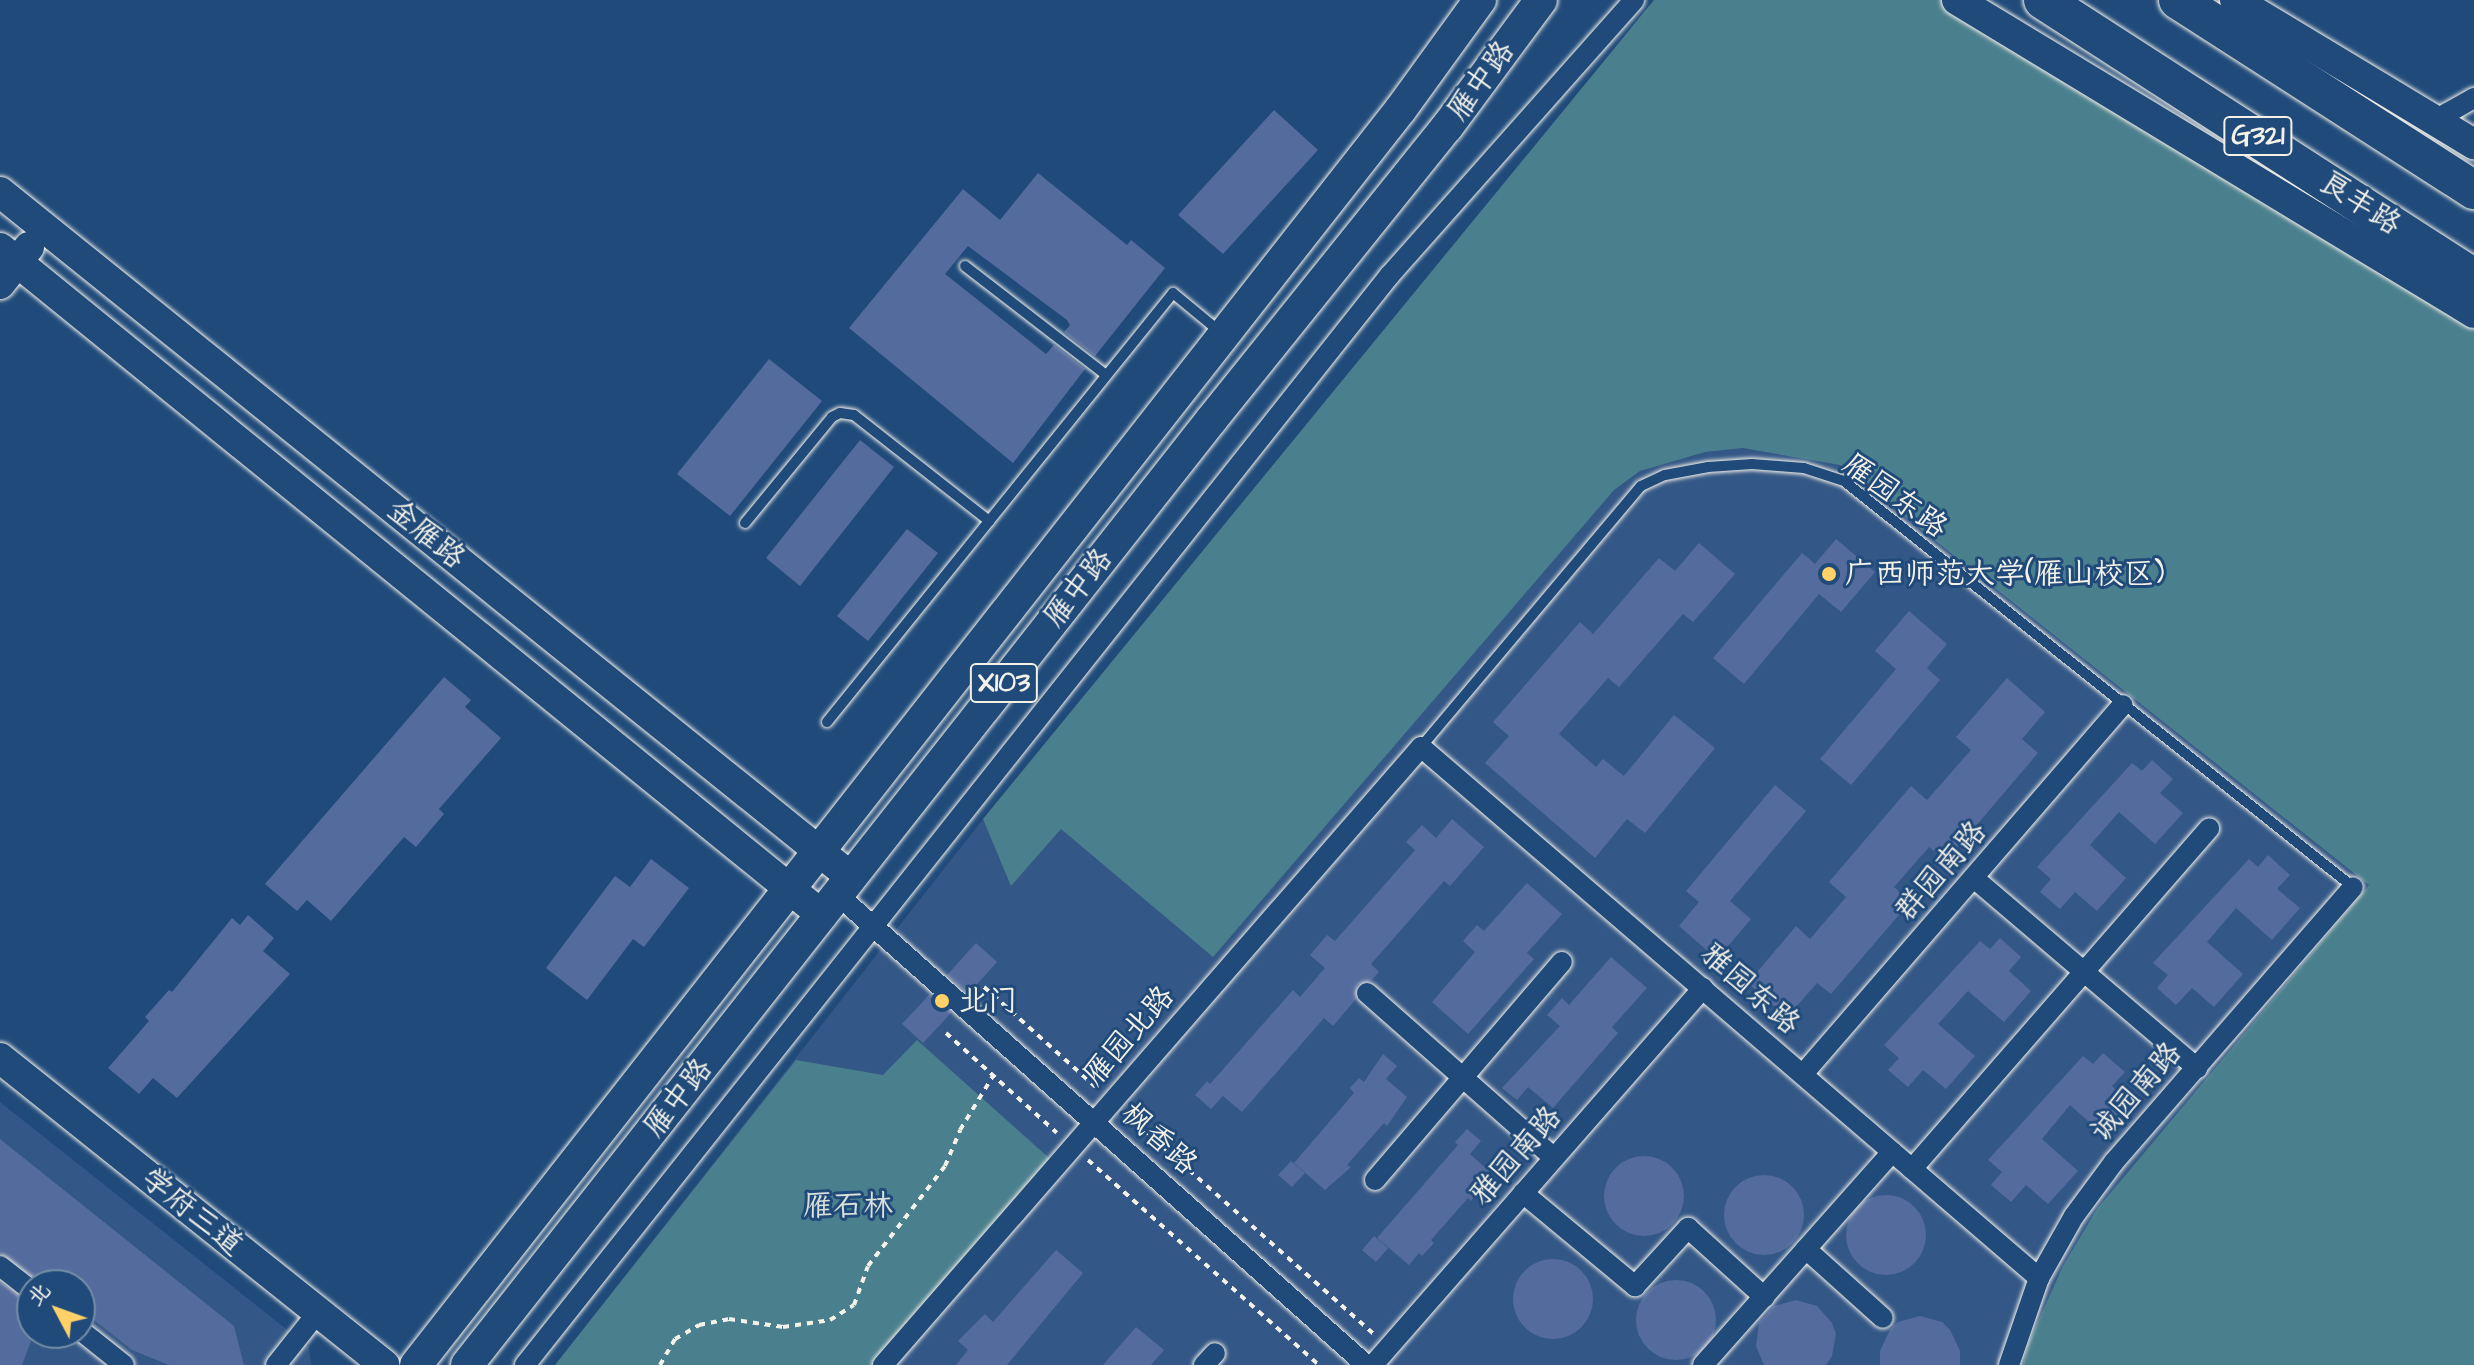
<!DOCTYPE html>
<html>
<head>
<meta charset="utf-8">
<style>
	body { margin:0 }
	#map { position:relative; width:2474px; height:1365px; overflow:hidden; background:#1f4a7a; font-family:"Architects Daughter","LXGW WenKai TC",sans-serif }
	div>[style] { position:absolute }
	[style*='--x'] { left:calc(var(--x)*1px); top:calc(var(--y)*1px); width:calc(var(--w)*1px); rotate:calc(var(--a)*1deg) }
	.built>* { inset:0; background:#335786 }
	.green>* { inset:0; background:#4a7f8d }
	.building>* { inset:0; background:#546c9d }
	.round { border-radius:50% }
	.path>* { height:4px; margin-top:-2px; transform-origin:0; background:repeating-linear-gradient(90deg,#f4f1e8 0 6px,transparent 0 12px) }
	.roads { filter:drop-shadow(0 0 2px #f4f1e8) drop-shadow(0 0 2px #f4f1e8) }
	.lane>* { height:10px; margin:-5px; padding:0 5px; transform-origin:5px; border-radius:5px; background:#1f4a7a }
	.street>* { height:20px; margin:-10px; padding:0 10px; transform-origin:10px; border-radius:10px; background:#1f4a7a }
	.secondary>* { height:30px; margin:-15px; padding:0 15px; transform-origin:15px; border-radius:15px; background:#1f4a7a }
	.primary>* { height:32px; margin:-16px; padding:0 16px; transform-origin:16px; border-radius:16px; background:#1f4a7a }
	.highway>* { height:38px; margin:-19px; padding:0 19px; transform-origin:19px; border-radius:19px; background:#1f4a7a }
	.dots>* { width:22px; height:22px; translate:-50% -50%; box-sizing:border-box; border:4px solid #1f4a7a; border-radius:50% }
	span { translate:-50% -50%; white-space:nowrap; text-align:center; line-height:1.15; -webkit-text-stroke:6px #1f4a7a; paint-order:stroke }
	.shield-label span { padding:2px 6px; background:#1f4a7a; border:2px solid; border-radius:6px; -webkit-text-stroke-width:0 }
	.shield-label { font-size:28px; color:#f4f1e8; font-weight:700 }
	.street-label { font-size:30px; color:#f4f1e8 }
	.poi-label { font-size:30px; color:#f4f1e8 }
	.left { translate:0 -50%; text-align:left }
	.park-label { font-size:30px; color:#dae0da }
	.north { position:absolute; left:16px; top:1269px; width:80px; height:80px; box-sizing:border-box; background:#1f4a7a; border:2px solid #748da6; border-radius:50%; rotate:311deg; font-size:22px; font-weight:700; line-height:32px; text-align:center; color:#f4f1e8 }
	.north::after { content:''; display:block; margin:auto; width:28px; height:36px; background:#ffd166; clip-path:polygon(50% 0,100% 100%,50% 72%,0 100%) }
</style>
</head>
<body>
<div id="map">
	<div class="built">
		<div style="clip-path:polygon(1654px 0,1941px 0,2474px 329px,2474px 1365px,555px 1365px,983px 819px)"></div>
		<div style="clip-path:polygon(evenodd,0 1102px,309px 1347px,311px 1365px,0 1365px,0 1102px,32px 1285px,80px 1285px,80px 1333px,32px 1333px,32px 1285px)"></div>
	</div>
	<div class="green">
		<div style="clip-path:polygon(1654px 0,1941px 0,2124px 109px,2474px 329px,2474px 1365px,2023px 1365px,2028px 1344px,2063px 1266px,2097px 1209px,2369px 885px,1840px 465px,1743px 448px,1705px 452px,1640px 471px,1614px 490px,1213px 957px,1061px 829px,1011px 886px,983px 819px)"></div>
		<div style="clip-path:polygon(917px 1040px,1057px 1165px,883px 1365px,555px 1365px,796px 1060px,883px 1075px)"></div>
	</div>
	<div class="building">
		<div style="clip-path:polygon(1274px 110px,1318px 150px,1223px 254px,1178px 215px)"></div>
		<div style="clip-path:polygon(1038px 173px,1127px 245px,1131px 240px,1165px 268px,1095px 356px,1064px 332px,1070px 325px,1067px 320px,968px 246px,945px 274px,1046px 354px,1054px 345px,1085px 369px,1013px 463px,849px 328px,963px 189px,1000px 220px)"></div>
		<div style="clip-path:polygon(769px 359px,822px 401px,730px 516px,677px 474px)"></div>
		<div style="clip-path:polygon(860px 440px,894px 467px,800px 586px,766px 558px)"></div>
		<div style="clip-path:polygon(907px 529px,938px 553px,868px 641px,837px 616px)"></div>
		<div style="clip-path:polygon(1836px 539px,1875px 572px,1841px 612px,1819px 594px,1744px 684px,1713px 658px,1802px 553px,1815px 564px)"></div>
		<div style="clip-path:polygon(1699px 543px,1735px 574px,1693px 622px,1683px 614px,1619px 687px,1608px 678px,1559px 734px,1596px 767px,1603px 759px,1624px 776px,1674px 715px,1715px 748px,1645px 833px,1627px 819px,1595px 858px,1485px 763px,1509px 736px,1493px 722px,1580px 622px,1593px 634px,1659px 558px,1675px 571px)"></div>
		<div style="clip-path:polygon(1909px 611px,1947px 644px,1927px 668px,1940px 680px,1851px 785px,1820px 759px,1896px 669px,1875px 651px)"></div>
		<div style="clip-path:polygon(444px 677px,471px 700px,465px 707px,501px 738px,439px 809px,444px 814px,416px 847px,404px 837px,331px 921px,307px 900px,297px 911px,265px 884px)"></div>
		<div style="clip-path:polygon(2007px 678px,2045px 712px,2022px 739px,2038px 753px,1946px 861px,1929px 847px,1894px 887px,1910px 902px,1831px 994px,1817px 983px,1787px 1017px,1748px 983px,1796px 926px,1810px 939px,1846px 897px,1829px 882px,1911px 786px,1927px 800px,1971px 750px,1956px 737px)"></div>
		<div style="clip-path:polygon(2152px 760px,2173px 779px,2160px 793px,2183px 813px,2155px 844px,2119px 812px,2090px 845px,2126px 878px,2097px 911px,2075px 892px,2060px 909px,2040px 892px,2051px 879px,2037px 867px,2132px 763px,2142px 771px)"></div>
		<div style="clip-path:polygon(1775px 785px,1806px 811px,1730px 901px,1751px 919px,1717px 959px,1679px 926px,1699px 902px,1686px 891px)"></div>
		<div style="clip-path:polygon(1452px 819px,1484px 847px,1450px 886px,1444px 881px,1371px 964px,1379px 972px,1371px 981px,1357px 985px,1356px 999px,1333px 1026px,1324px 1018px,1242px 1112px,1223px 1096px,1211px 1109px,1195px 1095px,1207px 1081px,1210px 1084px,1293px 990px,1300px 997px,1325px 968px,1310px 955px,1327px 935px,1335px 941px,1415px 850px,1406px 842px,1422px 825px,1436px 838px)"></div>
		<div style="clip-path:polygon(2268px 855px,2290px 875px,2277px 889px,2300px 908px,2272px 940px,2236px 908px,2207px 942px,2243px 974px,2214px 1007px,2192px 988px,2176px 1005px,2157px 988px,2168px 975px,2153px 963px,2249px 859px,2258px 867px)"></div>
		<div style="clip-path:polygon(651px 859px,689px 888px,644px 947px,633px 939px,587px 1000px,546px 968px,615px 876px,630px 887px)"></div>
		<div style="clip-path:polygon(1527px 883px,1562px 914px,1527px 953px,1534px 959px,1468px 1034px,1432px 1002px,1475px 952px,1463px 941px,1477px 925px,1484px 931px)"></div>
		<div style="clip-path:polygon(248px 915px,274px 938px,263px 951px,290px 974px,177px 1098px,153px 1078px,139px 1094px,108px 1068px,149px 1021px,145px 1017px,169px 990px,172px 992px,232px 918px,240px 925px)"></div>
		<div style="clip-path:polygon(2000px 938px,2021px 957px,2009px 971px,2031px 991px,2004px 1022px,1968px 991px,1938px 1024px,1975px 1056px,1946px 1089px,1923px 1070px,1908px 1087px,1888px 1070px,1899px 1058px,1884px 1045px,1980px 941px,1990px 949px)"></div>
		<div style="clip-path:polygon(976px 943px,997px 962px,968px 994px,947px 975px)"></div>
		<div style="clip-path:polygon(1611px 957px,1647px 988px,1612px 1027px,1618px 1033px,1553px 1108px,1528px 1087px,1517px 1100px,1502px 1088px,1560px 1026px,1547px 1015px,1562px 998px,1569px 1005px)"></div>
		<div style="clip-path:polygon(930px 994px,951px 1013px,923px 1043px,902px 1024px)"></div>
		<div style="clip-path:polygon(2103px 1053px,2125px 1072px,2112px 1086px,2134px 1106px,2106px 1137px,2070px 1105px,2042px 1139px,2078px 1171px,2048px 1204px,2026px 1185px,2011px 1202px,1991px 1185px,2002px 1172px,1988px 1160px,2083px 1056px,2093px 1064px)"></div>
		<div style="clip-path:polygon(1383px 1054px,1397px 1066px,1386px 1079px,1407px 1097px,1387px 1126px,1384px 1123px,1347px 1165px,1351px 1167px,1325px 1190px,1294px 1163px,1354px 1093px,1350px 1088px,1359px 1078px,1364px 1082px)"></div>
		<div style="clip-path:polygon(1467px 1129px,1481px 1141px,1470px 1154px,1490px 1172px,1471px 1201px,1468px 1198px,1431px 1240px,1434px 1243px,1422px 1256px,1419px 1253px,1409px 1265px,1377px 1238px,1458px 1145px,1455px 1142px)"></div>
		<div style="clip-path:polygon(0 1139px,234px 1326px,244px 1365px,169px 1365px,132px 1350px,80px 1309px,80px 1285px,43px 1285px,0 1253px)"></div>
		<div class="round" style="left:1604px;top:1156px;width:80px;height:80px"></div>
		<div style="clip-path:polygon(1291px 1161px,1305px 1173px,1292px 1187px,1278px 1175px)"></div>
		<div class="round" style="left:1724px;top:1175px;width:80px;height:80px"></div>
		<div class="round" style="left:1846px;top:1195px;width:80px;height:80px"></div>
		<div style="clip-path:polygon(1374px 1236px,1388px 1248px,1376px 1262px,1362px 1250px)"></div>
		<div style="clip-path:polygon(1056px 1250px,1083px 1273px,1007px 1365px,956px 1365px,968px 1350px,958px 1341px,985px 1314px,993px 1322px)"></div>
		<div class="round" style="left:1513px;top:1259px;width:80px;height:80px"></div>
		<div class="round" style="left:1636px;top:1280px;width:80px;height:80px"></div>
		<div style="clip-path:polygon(0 1282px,32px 1304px,32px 1338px,22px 1365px,0 1365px)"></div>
		<div style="clip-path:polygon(1796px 1300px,1817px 1306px,1832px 1323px,1836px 1334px,1832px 1356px,1826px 1365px,1764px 1365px,1756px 1346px,1759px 1323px,1774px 1306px)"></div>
		<div style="clip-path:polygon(1920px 1316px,1942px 1322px,1950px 1330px,1960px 1351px,1960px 1365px,1880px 1365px,1880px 1351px,1890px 1330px,1898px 1322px)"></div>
		<div style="clip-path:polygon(1136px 1327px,1164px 1350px,1151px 1365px,1103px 1365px)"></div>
	</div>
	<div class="path">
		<div style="--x:984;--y:987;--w:154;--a:41.8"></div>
		<div style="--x:946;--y:1033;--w:149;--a:42"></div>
		<div style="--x:1126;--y:1114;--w:332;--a:41.6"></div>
		<div style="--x:1088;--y:1160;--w:309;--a:41.6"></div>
		<div style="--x:660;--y:1365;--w:30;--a:-60"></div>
		<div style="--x:675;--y:1339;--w:28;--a:-30"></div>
		<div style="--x:699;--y:1325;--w:31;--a:-11"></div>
		<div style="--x:729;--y:1319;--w:55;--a:8.4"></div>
		<div style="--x:783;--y:1327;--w:48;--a:-8.5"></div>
		<div style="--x:830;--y:1320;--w:28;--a:-32"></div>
		<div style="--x:854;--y:1305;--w:41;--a:-70.3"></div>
		<div style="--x:868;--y:1266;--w:126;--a:-52.4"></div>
		<div style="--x:945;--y:1166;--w:39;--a:-67"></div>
		<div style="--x:960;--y:1130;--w:63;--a:-58.6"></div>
	</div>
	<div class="roads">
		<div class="lane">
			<div style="--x:965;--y:266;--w:178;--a:37.7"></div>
			<div style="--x:745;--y:523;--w:137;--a:-50.6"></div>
			<div style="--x:832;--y:417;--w:9;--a:-27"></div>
			<div style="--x:840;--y:413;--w:14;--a:8"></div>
			<div style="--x:854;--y:415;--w:172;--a:38.1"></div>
			<div style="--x:827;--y:722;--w:551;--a:-51.11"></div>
			<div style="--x:1173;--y:293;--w:60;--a:39.6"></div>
			<div style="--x:1421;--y:747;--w:341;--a:-49.9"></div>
			<div style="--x:1641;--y:486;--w:26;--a:-25"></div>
			<div style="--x:1665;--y:475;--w:44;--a:-10.5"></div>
			<div style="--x:1708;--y:467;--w:44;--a:-3.9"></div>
			<div style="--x:1752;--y:464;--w:52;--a:4.4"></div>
			<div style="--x:1804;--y:468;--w:42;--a:18"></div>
			<div style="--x:1844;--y:481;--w:651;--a:38.58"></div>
		</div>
		<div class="street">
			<div style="--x:2435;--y:120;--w:45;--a:-29.4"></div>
			<div style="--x:1975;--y:879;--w:292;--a:40.4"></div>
			<div style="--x:838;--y:895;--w:707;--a:41.67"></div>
			<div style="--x:1367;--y:993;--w:249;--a:41.4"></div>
			<div style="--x:1803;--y:1074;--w:488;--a:-49.1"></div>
			<div style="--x:1912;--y:1169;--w:452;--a:-48.9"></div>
			<div style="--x:1375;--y:1180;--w:287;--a:-49.4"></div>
			<div style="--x:1523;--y:1193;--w:146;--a:39.7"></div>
			<div style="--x:1635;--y:1286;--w:79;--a:-47.6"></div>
			<div style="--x:1688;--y:1228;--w:103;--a:42.2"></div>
			<div style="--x:1806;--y:1249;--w:103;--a:41.9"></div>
			<div style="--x:0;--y:1266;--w:41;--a:38"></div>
			<div style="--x:80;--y:1330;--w:56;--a:38.5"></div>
			<div style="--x:276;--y:1365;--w:68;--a:-51.6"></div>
			<div style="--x:525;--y:1365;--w:1392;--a:-51.57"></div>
			<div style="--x:1390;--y:275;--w:368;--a:-48.4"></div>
			<div style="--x:883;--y:1365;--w:819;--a:-48.96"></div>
			<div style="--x:1421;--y:747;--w:815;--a:40.67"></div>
			<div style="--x:1204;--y:1365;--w:16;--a:-47"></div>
			<div style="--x:1373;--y:1365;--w:501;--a:-48.8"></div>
			<div style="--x:1703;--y:1365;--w:285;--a:-48.4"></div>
			<div style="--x:2009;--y:1365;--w:92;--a:-71"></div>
			<div style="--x:2039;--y:1278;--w:71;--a:-60.6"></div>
			<div style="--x:2074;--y:1216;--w:67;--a:-53.5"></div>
			<div style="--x:2114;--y:1162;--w:364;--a:-49"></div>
		</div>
		<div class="secondary">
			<div style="--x:1957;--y:0;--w:604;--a:31.19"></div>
			<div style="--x:2235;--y:0;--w:279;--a:31.1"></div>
			<div style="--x:0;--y:192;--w:1092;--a:38.83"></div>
			<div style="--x:0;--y:248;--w:1059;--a:39.06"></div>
			<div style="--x:0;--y:284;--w:47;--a:-51.9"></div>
			<div style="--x:0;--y:1058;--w:492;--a:38.6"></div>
		</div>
		<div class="primary">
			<div style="--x:416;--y:1365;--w:1596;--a:-51.9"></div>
			<div style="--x:1401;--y:109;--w:135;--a:-54.1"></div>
			<div style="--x:467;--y:1365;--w:1204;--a:-51.78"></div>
			<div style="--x:1212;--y:419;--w:375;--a:-51.2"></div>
			<div style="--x:1447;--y:127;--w:158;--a:-53.5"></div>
		</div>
		<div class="highway">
			<div style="--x:2043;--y:0;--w:513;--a:32.82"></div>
			<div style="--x:2178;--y:0;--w:352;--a:32.7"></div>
		</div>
	</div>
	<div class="dots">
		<div style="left:1829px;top:574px;background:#ffd166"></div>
		<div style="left:942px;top:1001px;background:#ffd166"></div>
	</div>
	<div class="shield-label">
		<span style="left:2258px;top:136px">G321</span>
		<span style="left:1004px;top:683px">X103</span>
	</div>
	<div class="street-label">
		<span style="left:1481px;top:81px;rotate:-54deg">雁中路</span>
		<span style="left:2360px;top:203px;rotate:33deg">良丰路</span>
		<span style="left:1895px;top:496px;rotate:36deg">雁园东路</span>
		<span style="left:426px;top:534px;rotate:39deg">金雁路</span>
		<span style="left:1078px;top:588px;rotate:-52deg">雁中路</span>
		<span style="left:1941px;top:871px;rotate:-49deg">群园南路</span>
		<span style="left:1750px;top:989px;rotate:41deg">雅园东路</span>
		<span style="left:1129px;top:1036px;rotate:-49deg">雁园北路</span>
		<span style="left:2136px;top:1092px;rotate:-49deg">诚园南路</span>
		<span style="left:678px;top:1098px;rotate:-52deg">雁中路</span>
		<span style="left:1159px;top:1139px;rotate:42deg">枫香路</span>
		<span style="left:1516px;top:1156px;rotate:-49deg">雅园南路</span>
		<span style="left:192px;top:1212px;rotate:39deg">学府三道</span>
	</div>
	<div class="poi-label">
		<span class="left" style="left:1845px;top:574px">广西师范大学(雁山校区)</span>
		<span class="left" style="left:958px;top:1001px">北门</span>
	</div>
	<div class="park-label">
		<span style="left:848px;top:1206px">雁石林</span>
	</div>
	<div class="north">北</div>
</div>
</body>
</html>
